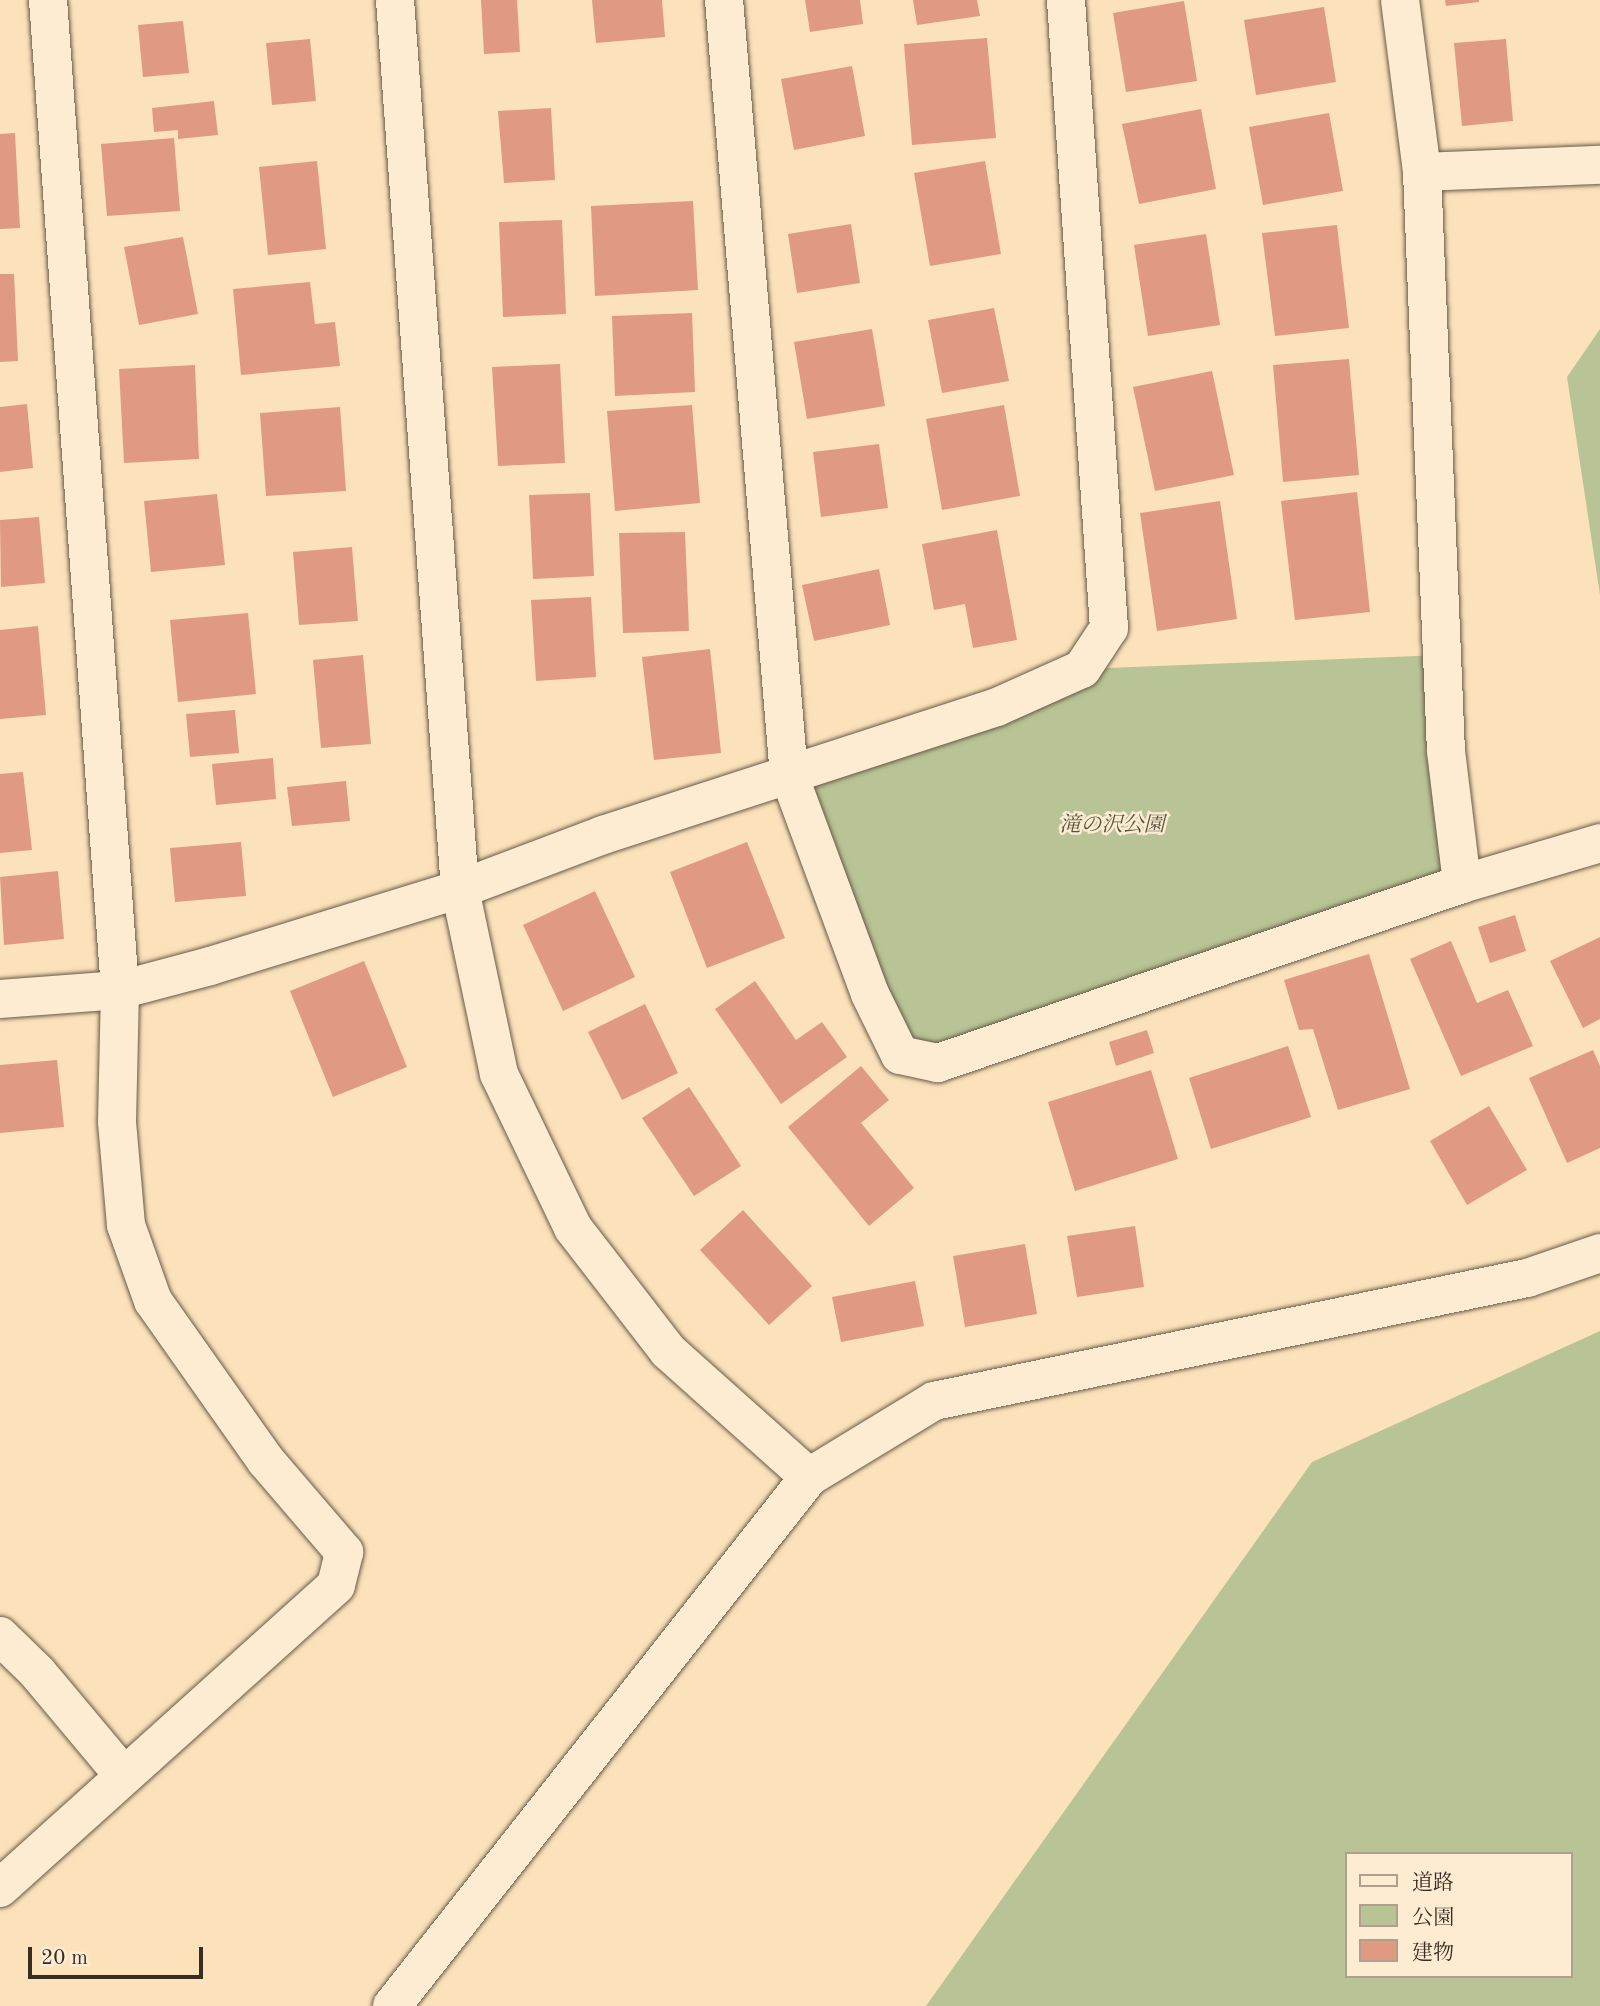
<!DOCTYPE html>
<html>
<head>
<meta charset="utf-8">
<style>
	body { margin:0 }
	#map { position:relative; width:1600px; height:2006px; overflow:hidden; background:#fce2ba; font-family:"Old Standard TT","Noto Serif JP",serif }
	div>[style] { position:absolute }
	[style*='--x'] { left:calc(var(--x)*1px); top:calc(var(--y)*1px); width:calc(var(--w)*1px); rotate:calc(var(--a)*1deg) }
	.green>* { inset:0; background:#b8c495 }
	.building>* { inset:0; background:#e09a82 }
	.roads { filter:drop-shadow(0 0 2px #685a49) drop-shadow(0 0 2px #685a49) }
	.minor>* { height:38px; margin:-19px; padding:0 19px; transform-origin:19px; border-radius:19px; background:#fdecd2 }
	.tertiary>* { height:38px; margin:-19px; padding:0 19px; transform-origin:19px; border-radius:19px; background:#fdecd2 }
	span { translate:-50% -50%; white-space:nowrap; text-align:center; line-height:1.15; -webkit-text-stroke:5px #fdecd2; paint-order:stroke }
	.park-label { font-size:21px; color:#575340; font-style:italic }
	.legend { position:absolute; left:1345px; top:1852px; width:228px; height:126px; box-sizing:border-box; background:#fdecd2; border:2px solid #aea08c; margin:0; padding:9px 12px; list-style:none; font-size:21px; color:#372d23 }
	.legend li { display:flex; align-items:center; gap:14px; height:35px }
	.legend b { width:35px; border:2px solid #aea08c }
	.scale { position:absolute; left:28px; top:1947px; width:175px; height:32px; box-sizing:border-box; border:4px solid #372d23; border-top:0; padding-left:9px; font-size:21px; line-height:24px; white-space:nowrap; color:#372d23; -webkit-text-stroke:5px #fdecd2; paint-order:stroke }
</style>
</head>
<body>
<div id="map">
	<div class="green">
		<div style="clip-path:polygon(1600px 329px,1600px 595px,1567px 377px)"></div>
		<div style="clip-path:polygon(1442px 655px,1462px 884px,900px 1055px,789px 775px,1082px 669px)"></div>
		<div style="clip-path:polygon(evenodd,1600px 1331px,1600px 2006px,926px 2006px,1312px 1462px,1600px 1331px,1346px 1854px,1570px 1854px,1570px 1976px,1346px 1976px,1346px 1854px)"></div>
	</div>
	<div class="building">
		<div style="clip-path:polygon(481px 0,517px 0,520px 52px,484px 54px)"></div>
		<div style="clip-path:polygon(592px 0,662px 0,665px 37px,596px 43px)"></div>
		<div style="clip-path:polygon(805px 0,860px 0,863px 24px,810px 32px)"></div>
		<div style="clip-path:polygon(913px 0,977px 0,980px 16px,917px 25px)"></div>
		<div style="clip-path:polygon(1445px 0,1479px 0,1479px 2px,1446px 6px)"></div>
		<div style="clip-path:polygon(1184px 1px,1197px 81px,1126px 92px,1113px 13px)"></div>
		<div style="clip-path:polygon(1324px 7px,1336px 82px,1256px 95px,1244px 20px)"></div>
		<div style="clip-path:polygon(183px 21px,189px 73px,143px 77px,138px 25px)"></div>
		<div style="clip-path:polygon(987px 38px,996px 138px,912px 145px,904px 44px)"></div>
		<div style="clip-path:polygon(310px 39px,316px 101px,272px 105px,266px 43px)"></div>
		<div style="clip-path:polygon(1506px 39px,1513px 121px,1462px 126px,1454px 43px)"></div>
		<div style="clip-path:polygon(852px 66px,865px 136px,794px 150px,781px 79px)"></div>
		<div style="clip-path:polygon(214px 101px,218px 135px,178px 139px,178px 130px,154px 132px,152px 108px)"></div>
		<div style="clip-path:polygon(551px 108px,555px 180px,504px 183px,498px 111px)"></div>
		<div style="clip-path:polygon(1201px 109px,1216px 189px,1139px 204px,1122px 124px)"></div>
		<div style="clip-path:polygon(1329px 113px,1343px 191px,1263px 205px,1249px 127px)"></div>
		<div style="clip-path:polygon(15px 133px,20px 228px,0 229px,0 134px)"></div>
		<div style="clip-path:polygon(174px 138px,180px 211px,107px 216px,101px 144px)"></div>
		<div style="clip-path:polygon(317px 161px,326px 249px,268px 255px,259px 167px)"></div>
		<div style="clip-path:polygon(985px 161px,1001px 254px,930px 266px,914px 173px)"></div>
		<div style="clip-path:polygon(693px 201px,698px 290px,595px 296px,591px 206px)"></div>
		<div style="clip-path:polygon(562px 220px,566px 314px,503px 317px,499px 222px)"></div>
		<div style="clip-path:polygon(851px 224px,860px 283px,797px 293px,788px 234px)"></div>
		<div style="clip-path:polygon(1337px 225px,1349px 328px,1275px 336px,1262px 233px)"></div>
		<div style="clip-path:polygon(1206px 234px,1220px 325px,1148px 336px,1134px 245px)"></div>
		<div style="clip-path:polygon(183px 237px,198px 314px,139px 325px,124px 247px)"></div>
		<div style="clip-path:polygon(0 274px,14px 274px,18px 361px,0 362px)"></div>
		<div style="clip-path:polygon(310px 282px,315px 324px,335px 322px,340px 366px,241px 375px,233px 289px)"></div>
		<div style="clip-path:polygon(994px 308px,1009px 381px,942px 393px,928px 320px)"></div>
		<div style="clip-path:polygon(692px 313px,695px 392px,615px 396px,612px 316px)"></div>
		<div style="clip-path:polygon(872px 329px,885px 406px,807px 419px,794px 342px)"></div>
		<div style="clip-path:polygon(1349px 359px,1359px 475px,1283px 482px,1273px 365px)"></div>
		<div style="clip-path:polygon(560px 364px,565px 463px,498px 466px,492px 367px)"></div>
		<div style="clip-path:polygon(195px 365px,199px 459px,124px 463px,119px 369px)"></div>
		<div style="clip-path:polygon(1212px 371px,1234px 475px,1155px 491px,1133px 387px)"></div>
		<div style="clip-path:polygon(27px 404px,33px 468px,0 472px,0 407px)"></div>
		<div style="clip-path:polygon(692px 405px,700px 503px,615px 511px,607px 411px)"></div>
		<div style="clip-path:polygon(1004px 405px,1020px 496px,942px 510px,926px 419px)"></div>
		<div style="clip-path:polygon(340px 407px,346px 491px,266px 496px,260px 413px)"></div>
		<div style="clip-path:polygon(879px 444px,888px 508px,821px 517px,813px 452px)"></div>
		<div style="clip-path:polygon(1357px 492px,1370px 612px,1295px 620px,1281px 501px)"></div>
		<div style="clip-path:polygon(590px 493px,594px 576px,533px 579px,529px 495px)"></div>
		<div style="clip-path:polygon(217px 494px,225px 565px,151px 572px,144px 501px)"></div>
		<div style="clip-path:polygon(1220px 501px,1237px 619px,1157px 631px,1140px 513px)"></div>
		<div style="clip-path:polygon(39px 517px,45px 583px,1px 587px,0 520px)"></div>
		<div style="clip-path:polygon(997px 530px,1017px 640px,973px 648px,965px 604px,934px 610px,922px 544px)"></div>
		<div style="clip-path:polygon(685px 532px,689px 631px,623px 633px,619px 533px)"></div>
		<div style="clip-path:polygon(352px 547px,358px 621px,299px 625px,293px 552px)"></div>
		<div style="clip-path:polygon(879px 569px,890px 625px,814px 641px,802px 585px)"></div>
		<div style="clip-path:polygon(591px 597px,596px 677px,536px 681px,531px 600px)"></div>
		<div style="clip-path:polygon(248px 613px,256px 694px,178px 702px,170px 620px)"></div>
		<div style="clip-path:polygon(38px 626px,46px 715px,0 719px,0 630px)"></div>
		<div style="clip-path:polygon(710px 649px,721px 753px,654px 760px,642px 657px)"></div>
		<div style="clip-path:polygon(363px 655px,371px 744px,321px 748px,313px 660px)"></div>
		<div style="clip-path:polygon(235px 710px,239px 753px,190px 757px,186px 714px)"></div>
		<div style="clip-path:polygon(273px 758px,276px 799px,216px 805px,212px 764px)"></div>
		<div style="clip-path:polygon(23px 772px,32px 850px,0 853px,0 774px)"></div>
		<div style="clip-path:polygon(346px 781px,350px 821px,292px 826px,287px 787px)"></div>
		<div style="clip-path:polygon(241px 842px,246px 896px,175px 902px,170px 848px)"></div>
		<div style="clip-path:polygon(747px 842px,785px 938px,707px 968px,670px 872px)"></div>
		<div style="clip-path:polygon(58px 871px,64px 939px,4px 945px,0 877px)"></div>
		<div style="clip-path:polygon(595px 891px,635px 977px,563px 1011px,523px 925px)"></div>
		<div style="clip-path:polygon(1515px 915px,1526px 951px,1490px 963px,1478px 927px)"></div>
		<div style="clip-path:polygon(1600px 937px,1600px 1019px,1583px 1028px,1550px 961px)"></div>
		<div style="clip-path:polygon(1451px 941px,1477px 1003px,1508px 990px,1533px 1046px,1461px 1076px,1410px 959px)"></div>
		<div style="clip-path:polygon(1369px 954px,1410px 1089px,1338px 1110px,1313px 1029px,1299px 1030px,1284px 980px)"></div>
		<div style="clip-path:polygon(364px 961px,407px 1067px,333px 1097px,290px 991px)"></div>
		<div style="clip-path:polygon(755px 981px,796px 1040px,822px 1022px,847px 1057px,781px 1104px,715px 1009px)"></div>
		<div style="clip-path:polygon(645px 1004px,678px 1073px,622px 1100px,588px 1032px)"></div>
		<div style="clip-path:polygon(1147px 1030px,1154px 1053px,1116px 1066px,1109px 1042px)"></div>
		<div style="clip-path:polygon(1288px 1046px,1311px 1117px,1211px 1149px,1189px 1078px)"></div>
		<div style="clip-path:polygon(1593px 1050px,1600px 1066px,1600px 1148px,1567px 1163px,1529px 1078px)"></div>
		<div style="clip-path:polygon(57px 1060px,64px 1127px,0 1133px,0 1065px)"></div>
		<div style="clip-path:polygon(861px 1066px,889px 1100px,861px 1123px,914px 1188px,869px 1226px,788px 1127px)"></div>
		<div style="clip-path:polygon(1151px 1070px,1178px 1159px,1075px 1191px,1048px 1102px)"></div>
		<div style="clip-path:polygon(689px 1087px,741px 1166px,694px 1196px,642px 1118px)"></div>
		<div style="clip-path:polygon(1489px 1106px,1527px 1170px,1467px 1205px,1430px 1141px)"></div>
		<div style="clip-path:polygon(743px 1210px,812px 1286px,769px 1325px,700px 1250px)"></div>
		<div style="clip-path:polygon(1135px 1226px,1144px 1287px,1077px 1297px,1067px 1236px)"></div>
		<div style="clip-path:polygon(1025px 1244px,1037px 1314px,965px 1327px,953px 1256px)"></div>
		<div style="clip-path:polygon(915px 1281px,924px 1326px,841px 1342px,832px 1297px)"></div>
	</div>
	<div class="roads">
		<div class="minor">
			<div style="--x:724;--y:0;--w:778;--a:85.21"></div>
			<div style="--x:789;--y:775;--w:233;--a:69.7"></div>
			<div style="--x:870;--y:994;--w:68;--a:63.8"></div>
			<div style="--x:900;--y:1055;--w:39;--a:12"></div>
			<div style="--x:938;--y:1063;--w:554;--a:-18.86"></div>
			<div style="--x:1462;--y:884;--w:144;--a:-16.5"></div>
			<div style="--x:1400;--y:0;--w:173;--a:82.7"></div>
			<div style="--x:1422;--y:172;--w:579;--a:87.63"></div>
			<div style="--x:1446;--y:751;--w:134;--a:83.1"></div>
			<div style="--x:1422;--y:172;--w:178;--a:-2.3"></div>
			<div style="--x:0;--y:999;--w:120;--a:-4.3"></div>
			<div style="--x:120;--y:990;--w:93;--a:-14.9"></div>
			<div style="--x:210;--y:966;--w:262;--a:-17.1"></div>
			<div style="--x:460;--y:889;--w:153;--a:-20.7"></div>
			<div style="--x:603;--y:835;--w:414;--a:-18"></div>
			<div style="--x:997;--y:707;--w:93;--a:-24.1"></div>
			<div style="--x:1082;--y:669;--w:49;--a:-56.6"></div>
			<div style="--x:1109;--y:628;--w:629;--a:-93.92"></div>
			<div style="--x:0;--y:1636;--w:52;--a:44.2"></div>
			<div style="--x:37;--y:1672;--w:134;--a:50.1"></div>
			<div style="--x:0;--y:1888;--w:452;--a:-42"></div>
			<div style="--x:336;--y:1585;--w:34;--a:-76"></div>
			<div style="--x:344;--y:1552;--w:120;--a:-130.6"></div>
			<div style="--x:266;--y:1461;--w:196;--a:-125.2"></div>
			<div style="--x:153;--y:1301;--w:81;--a:-109.6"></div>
			<div style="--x:126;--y:1225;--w:103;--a:-95"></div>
			<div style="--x:117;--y:1122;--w:132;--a:-88.7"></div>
			<div style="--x:120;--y:990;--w:993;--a:-94.16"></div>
		</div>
		<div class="tertiary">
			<div style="--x:395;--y:0;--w:891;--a:85.82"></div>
			<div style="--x:460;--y:889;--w:189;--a:78.1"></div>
			<div style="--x:499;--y:1074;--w:171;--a:64.3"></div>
			<div style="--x:573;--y:1228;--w:155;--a:52.3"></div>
			<div style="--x:668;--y:1351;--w:189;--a:41.8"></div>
			<div style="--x:392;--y:2006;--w:674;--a:-51.75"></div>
			<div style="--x:809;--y:1477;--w:146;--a:-31.3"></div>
			<div style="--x:934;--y:1401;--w:606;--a:-11.72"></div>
			<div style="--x:1527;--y:1278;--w:77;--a:-18.9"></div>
		</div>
	</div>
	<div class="park-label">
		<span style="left:1112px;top:826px">滝の沢公園</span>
	</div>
	<ul class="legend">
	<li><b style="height:9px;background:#fdecd2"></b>道路</li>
	<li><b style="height:19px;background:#b8c495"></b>公園</li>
	<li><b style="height:19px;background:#e09a82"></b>建物</li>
	</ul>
	<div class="scale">20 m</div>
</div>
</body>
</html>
